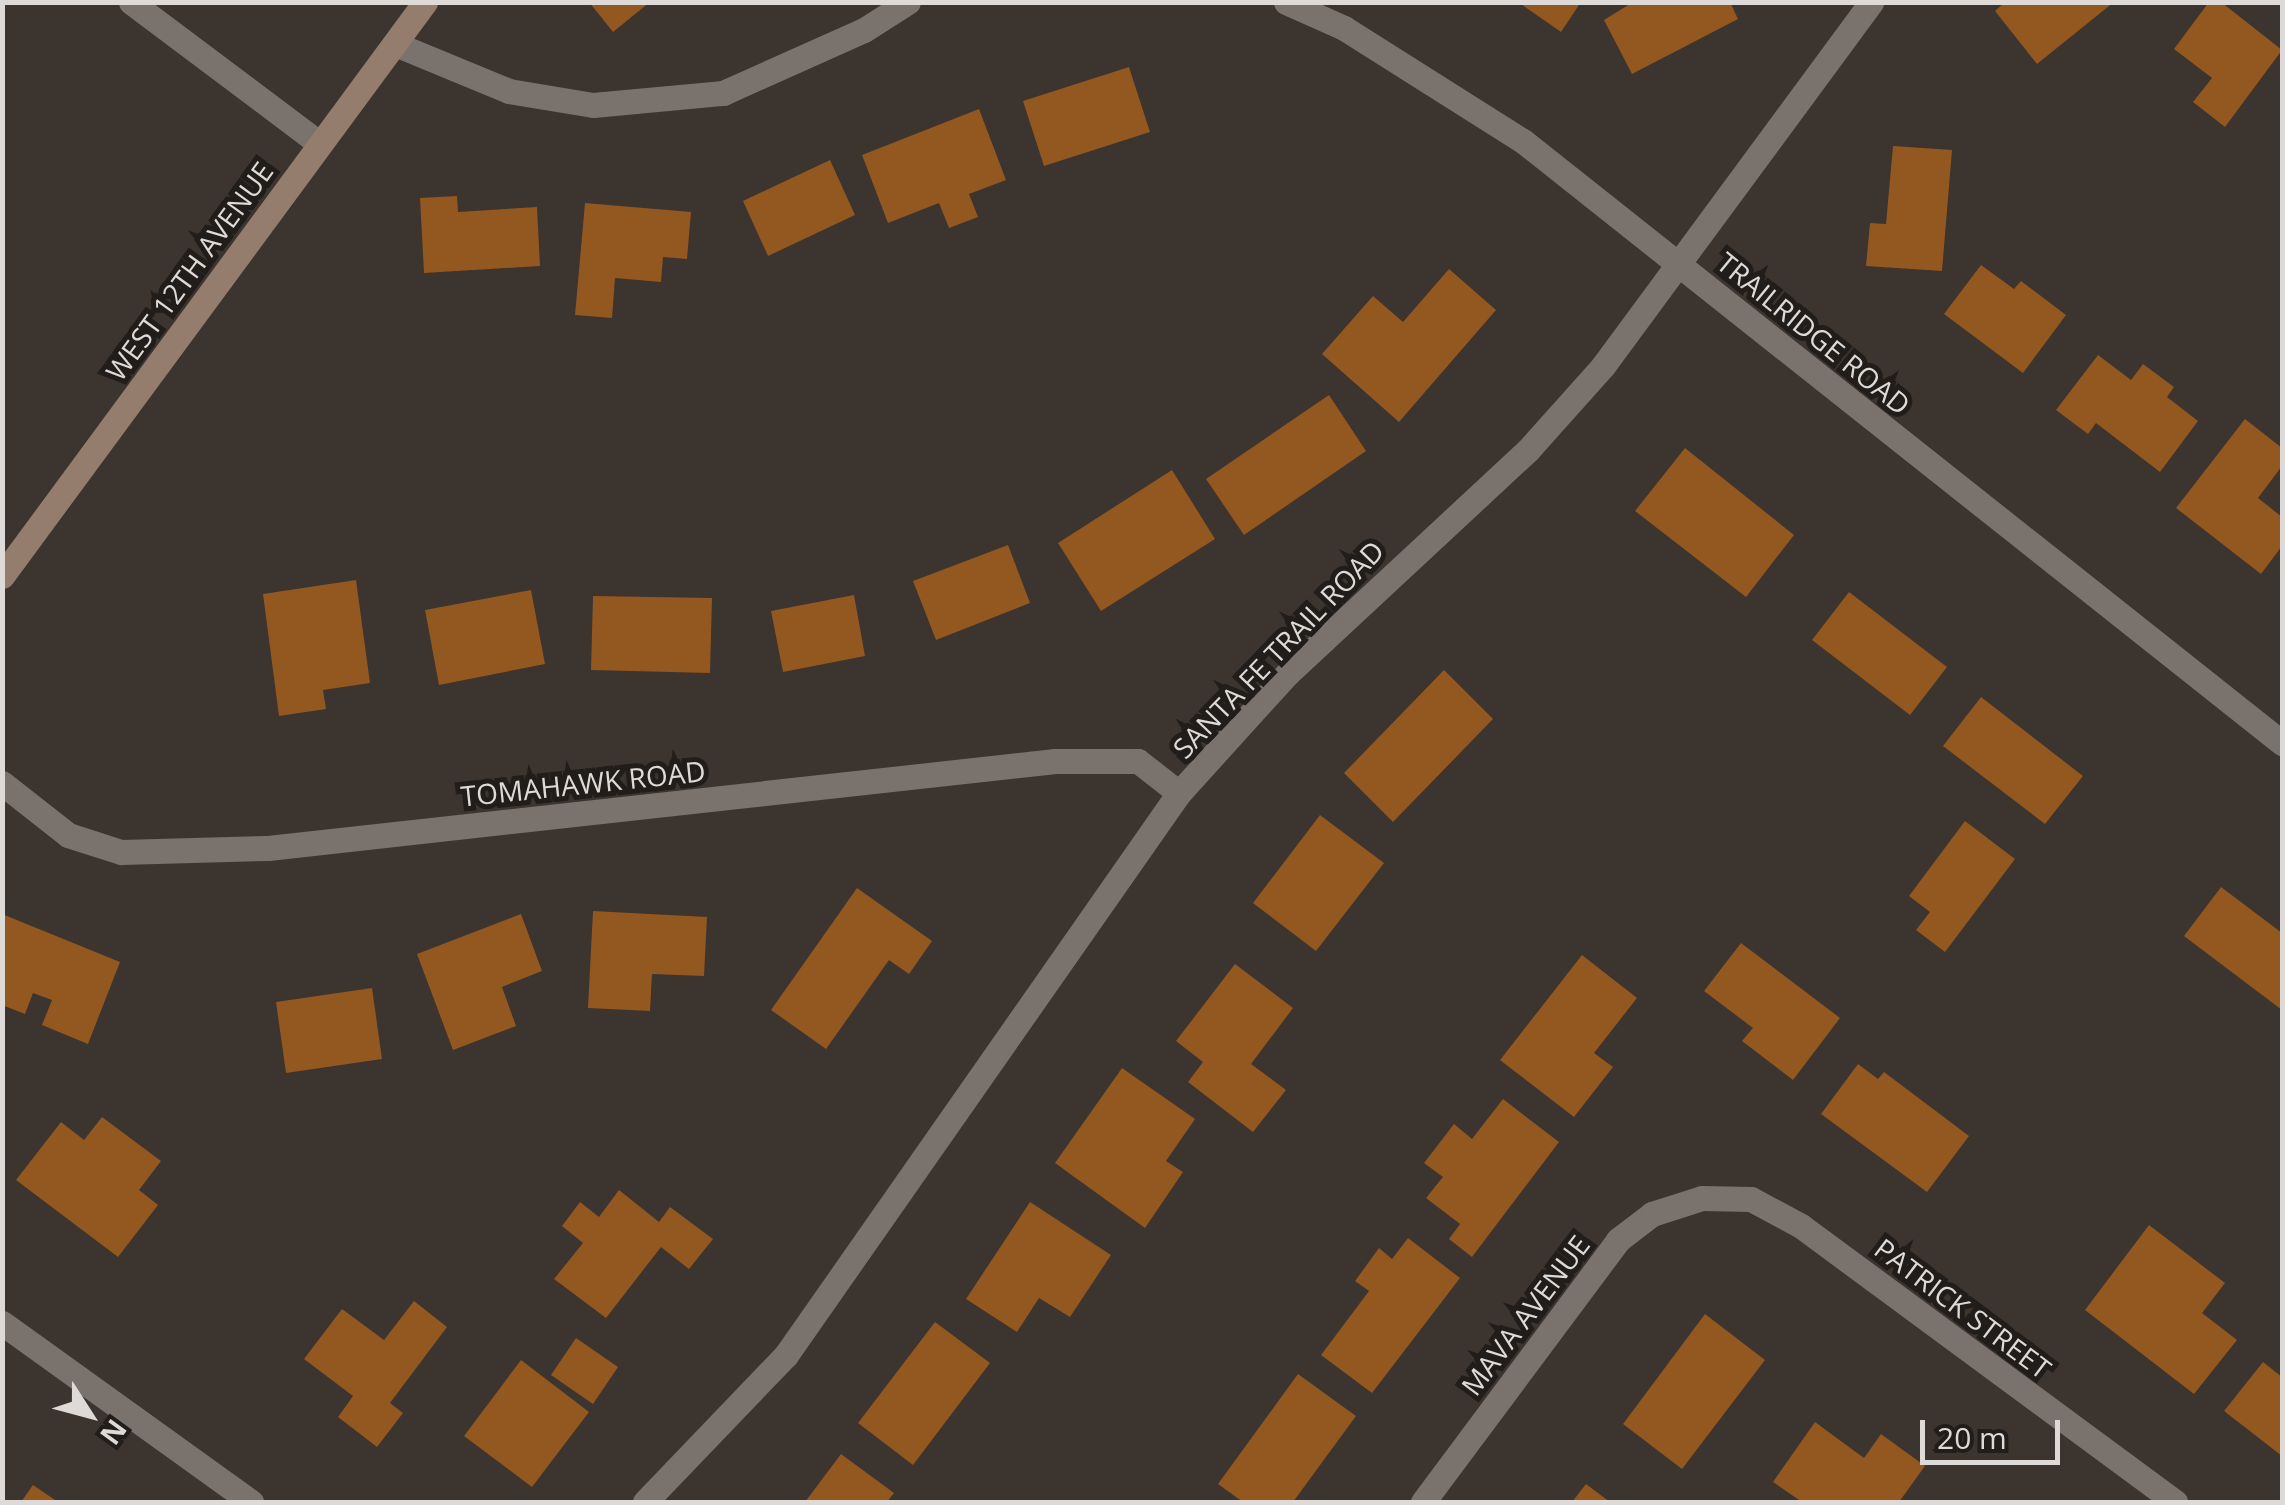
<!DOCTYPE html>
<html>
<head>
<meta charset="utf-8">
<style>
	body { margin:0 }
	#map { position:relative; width:2285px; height:1505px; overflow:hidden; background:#3b342f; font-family:"Open Sans",sans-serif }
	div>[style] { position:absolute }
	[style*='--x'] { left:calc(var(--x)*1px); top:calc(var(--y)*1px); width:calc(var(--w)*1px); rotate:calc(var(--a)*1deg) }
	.building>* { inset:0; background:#935720 }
	.street>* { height:25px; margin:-12.5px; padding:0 12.5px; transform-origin:12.5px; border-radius:12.5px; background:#7a726d }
	.secondary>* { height:25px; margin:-12.5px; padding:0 12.5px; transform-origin:12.5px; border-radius:12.5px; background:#947d6c }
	span { translate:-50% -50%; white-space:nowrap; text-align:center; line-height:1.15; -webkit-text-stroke:10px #201d1a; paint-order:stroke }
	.street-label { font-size:28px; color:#dedad7 }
	.frame { position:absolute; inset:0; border:5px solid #dedad7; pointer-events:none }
	.north { position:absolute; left:40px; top:1365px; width:100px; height:100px; -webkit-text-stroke:8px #201d1a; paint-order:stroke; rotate:126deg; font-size:28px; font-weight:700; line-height:40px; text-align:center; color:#dedad7 }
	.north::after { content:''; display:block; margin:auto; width:35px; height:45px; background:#dedad7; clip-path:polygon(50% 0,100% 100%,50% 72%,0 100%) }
	.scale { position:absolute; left:1920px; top:1420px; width:140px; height:45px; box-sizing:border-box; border:5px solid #dedad7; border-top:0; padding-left:12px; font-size:30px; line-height:35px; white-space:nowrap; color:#dedad7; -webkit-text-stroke:8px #201d1a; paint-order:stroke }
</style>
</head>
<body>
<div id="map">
	<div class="building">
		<div style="clip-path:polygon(589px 2px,650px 2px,613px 32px)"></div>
		<div style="clip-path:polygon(1518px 2px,1581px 2px,1561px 32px)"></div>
		<div style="clip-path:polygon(1633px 2px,1730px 2px,1738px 19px,1632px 74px,1604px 20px)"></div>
		<div style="clip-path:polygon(2005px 2px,2114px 2px,2037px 64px,1995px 11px)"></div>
		<div style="clip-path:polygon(2209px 2px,2221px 2px,2282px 50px,2225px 127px,2193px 102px,2212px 78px,2174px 49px)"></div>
		<div style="clip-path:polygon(1129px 67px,1150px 132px,1044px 166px,1023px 101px)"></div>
		<div style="clip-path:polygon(979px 109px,1006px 180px,969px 194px,978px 217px,949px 228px,939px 203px,888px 223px,862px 155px)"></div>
		<div style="clip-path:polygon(1893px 146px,1952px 150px,1942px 271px,1866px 266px,1870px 223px,1886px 224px)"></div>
		<div style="clip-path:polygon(830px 160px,855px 215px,768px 256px,743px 201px)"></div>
		<div style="clip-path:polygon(457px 196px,458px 212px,537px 207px,540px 266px,424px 273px,420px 198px)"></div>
		<div style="clip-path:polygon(585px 203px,691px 212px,687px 259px,663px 257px,661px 282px,615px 278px,612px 318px,575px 315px)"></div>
		<div style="clip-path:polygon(1981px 265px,2014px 289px,2021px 281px,2066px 315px,2023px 373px,1944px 314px)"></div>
		<div style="clip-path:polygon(1449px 269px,1496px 310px,1399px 422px,1322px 354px,1373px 296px,1403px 322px)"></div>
		<div style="clip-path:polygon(2098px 355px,2131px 380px,2143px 364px,2174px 387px,2167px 397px,2198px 421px,2160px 472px,2096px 423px,2088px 434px,2056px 410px)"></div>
		<div style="clip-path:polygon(1329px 395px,1366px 451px,1244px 535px,1206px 479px)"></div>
		<div style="clip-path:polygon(2245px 419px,2282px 448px,2282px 466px,2258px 498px,2282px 517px,2282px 546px,2261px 574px,2176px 508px)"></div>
		<div style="clip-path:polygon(1685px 448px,1794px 535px,1746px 597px,1635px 511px)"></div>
		<div style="clip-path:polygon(1172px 470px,1215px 539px,1101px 611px,1058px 543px)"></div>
		<div style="clip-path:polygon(1008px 545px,1030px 603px,936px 640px,913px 581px)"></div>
		<div style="clip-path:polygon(356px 580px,370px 683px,323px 690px,326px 709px,279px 716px,263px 594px)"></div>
		<div style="clip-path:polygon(531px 590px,545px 664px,439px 685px,425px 610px)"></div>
		<div style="clip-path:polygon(1849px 592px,1947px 667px,1910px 715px,1812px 640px)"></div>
		<div style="clip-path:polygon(854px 595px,865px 656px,783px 672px,771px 611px)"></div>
		<div style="clip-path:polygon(593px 596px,712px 598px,710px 673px,591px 670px)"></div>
		<div style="clip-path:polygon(1444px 670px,1493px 719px,1393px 822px,1344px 773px)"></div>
		<div style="clip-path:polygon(1981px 697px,2083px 776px,2045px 824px,1943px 746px)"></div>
		<div style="clip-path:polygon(1320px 815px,1384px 863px,1316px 951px,1253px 903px)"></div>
		<div style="clip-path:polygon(1965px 821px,2015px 859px,1945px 952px,1916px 930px,1930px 912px,1909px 896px)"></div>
		<div style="clip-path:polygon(2221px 887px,2282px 933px,2282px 1010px,2184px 936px)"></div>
		<div style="clip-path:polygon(857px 888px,932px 941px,909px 974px,889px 960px,826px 1049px,771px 1010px)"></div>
		<div style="clip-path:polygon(593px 911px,707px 917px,704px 976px,652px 974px,650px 1011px,588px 1008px)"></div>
		<div style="clip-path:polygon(2px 914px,120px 962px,88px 1044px,42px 1025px,52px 1000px,33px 993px,25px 1014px,2px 1005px)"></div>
		<div style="clip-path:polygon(521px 914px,542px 971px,502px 987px,516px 1026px,453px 1050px,417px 954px)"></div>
		<div style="clip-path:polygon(1741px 943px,1840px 1018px,1793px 1080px,1742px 1041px,1753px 1028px,1704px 991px)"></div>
		<div style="clip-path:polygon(1582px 955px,1637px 998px,1594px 1053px,1613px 1067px,1574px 1117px,1500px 1060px)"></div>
		<div style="clip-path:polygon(1235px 964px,1293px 1008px,1251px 1064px,1286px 1090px,1253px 1132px,1188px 1082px,1203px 1062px,1176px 1041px)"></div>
		<div style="clip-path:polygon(372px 988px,382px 1059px,286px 1073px,276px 1002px)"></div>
		<div style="clip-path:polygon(1858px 1064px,1878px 1079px,1884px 1072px,1969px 1136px,1927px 1192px,1821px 1114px)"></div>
		<div style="clip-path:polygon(1122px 1068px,1195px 1119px,1166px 1161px,1183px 1172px,1145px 1228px,1055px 1163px)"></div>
		<div style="clip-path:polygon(1503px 1099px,1559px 1142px,1472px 1257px,1449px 1239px,1460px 1224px,1426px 1198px,1443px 1177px,1424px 1163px,1454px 1124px,1472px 1139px)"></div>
		<div style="clip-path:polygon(102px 1117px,161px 1161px,139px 1190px,158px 1205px,118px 1257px,16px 1180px,61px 1122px,84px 1140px)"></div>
		<div style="clip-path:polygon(619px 1190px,659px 1222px,670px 1207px,713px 1239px,689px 1269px,661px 1247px,606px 1318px,554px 1279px,583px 1243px,562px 1226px,580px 1202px,599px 1217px)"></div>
		<div style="clip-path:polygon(1030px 1202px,1111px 1255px,1070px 1317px,1039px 1298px,1017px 1332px,966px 1299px)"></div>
		<div style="clip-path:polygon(2149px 1225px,2225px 1283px,2202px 1313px,2237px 1340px,2194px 1394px,2085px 1310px)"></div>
		<div style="clip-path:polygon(1408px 1238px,1460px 1278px,1372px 1393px,1321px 1355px,1369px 1291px,1355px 1281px,1379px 1248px,1392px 1259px)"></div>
		<div style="clip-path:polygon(414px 1301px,447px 1327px,390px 1403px,403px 1413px,377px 1447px,338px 1417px,353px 1396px,304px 1359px,342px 1309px,384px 1340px)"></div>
		<div style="clip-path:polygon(1705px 1314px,1765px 1360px,1682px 1469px,1623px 1424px)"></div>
		<div style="clip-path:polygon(935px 1322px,990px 1363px,913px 1465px,858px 1423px)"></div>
		<div style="clip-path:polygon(576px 1338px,618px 1367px,593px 1404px,551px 1375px)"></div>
		<div style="clip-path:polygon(521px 1360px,589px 1412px,532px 1487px,464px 1436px)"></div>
		<div style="clip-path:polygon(2263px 1362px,2282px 1377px,2282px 1456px,2224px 1411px)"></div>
		<div style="clip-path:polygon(1298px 1374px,1356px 1416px,1293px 1502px,1243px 1502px,1218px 1484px)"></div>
		<div style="clip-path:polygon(1815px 1422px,1864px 1458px,1881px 1434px,1925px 1466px,1899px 1502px,1802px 1502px,1773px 1482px)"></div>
		<div style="clip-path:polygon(841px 1454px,894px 1493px,887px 1502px,805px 1502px)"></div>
		<div style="clip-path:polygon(1586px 1484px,1610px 1502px,1572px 1502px)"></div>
		<div style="clip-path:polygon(33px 1485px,58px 1502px,21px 1502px)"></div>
	</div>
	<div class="street">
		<div style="--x:131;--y:2;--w:236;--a:36.9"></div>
		<div style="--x:1286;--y:2;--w:64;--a:24.1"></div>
		<div style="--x:1344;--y:28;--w:212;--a:32.3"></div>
		<div style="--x:1523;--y:141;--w:969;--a:38.42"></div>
		<div style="--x:395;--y:44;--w:123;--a:22.4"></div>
		<div style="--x:509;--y:91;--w:85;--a:9.5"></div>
		<div style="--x:593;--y:105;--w:131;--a:-5.3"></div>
		<div style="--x:723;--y:93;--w:154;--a:-24.1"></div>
		<div style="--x:864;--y:30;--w:52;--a:-32.5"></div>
		<div style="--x:2;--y:783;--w:84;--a:38.2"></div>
		<div style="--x:68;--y:835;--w:56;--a:17.8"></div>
		<div style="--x:121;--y:852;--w:147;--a:-1.6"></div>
		<div style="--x:268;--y:848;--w:792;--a:-6.31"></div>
		<div style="--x:1055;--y:761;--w:83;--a:0"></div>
		<div style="--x:1138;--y:761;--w:52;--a:38"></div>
		<div style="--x:2;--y:1323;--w:307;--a:35.7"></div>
		<div style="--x:645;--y:1502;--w:204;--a:-46.2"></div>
		<div style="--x:786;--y:1355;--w:686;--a:-55.04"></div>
		<div style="--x:1179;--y:793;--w:162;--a:-47.8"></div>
		<div style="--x:1288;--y:673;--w:328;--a:-42.9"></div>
		<div style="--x:1528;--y:450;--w:113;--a:-48.2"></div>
		<div style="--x:1603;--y:366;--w:452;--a:-53.6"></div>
		<div style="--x:1423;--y:1502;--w:327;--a:-53.3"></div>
		<div style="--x:1618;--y:1240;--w:43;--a:-37.4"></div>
		<div style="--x:1652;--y:1214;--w:52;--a:-17.7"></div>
		<div style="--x:1702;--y:1198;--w:49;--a:1.2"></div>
		<div style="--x:1751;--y:1199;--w:57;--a:28.4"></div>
		<div style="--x:1801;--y:1226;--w:465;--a:36.4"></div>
	</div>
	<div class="secondary">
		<div style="--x:2;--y:576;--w:713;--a:-53.61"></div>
	</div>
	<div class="street-label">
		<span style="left:189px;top:271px;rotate:-54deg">WEST 12TH AVENUE</span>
		<span style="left:1814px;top:333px;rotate:39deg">TRAILRIDGE ROAD</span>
		<span style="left:1278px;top:649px;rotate:-46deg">SANTA FE TRAIL ROAD</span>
		<span style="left:583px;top:783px;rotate:-6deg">TOMAHAWK ROAD</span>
		<span style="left:1963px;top:1308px;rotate:37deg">PATRICK STREET</span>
		<span style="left:1525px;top:1315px;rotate:-53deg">MAVA AVENUE</span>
	</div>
	<div class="frame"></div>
	<div class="north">N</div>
	<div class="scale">20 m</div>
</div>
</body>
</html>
